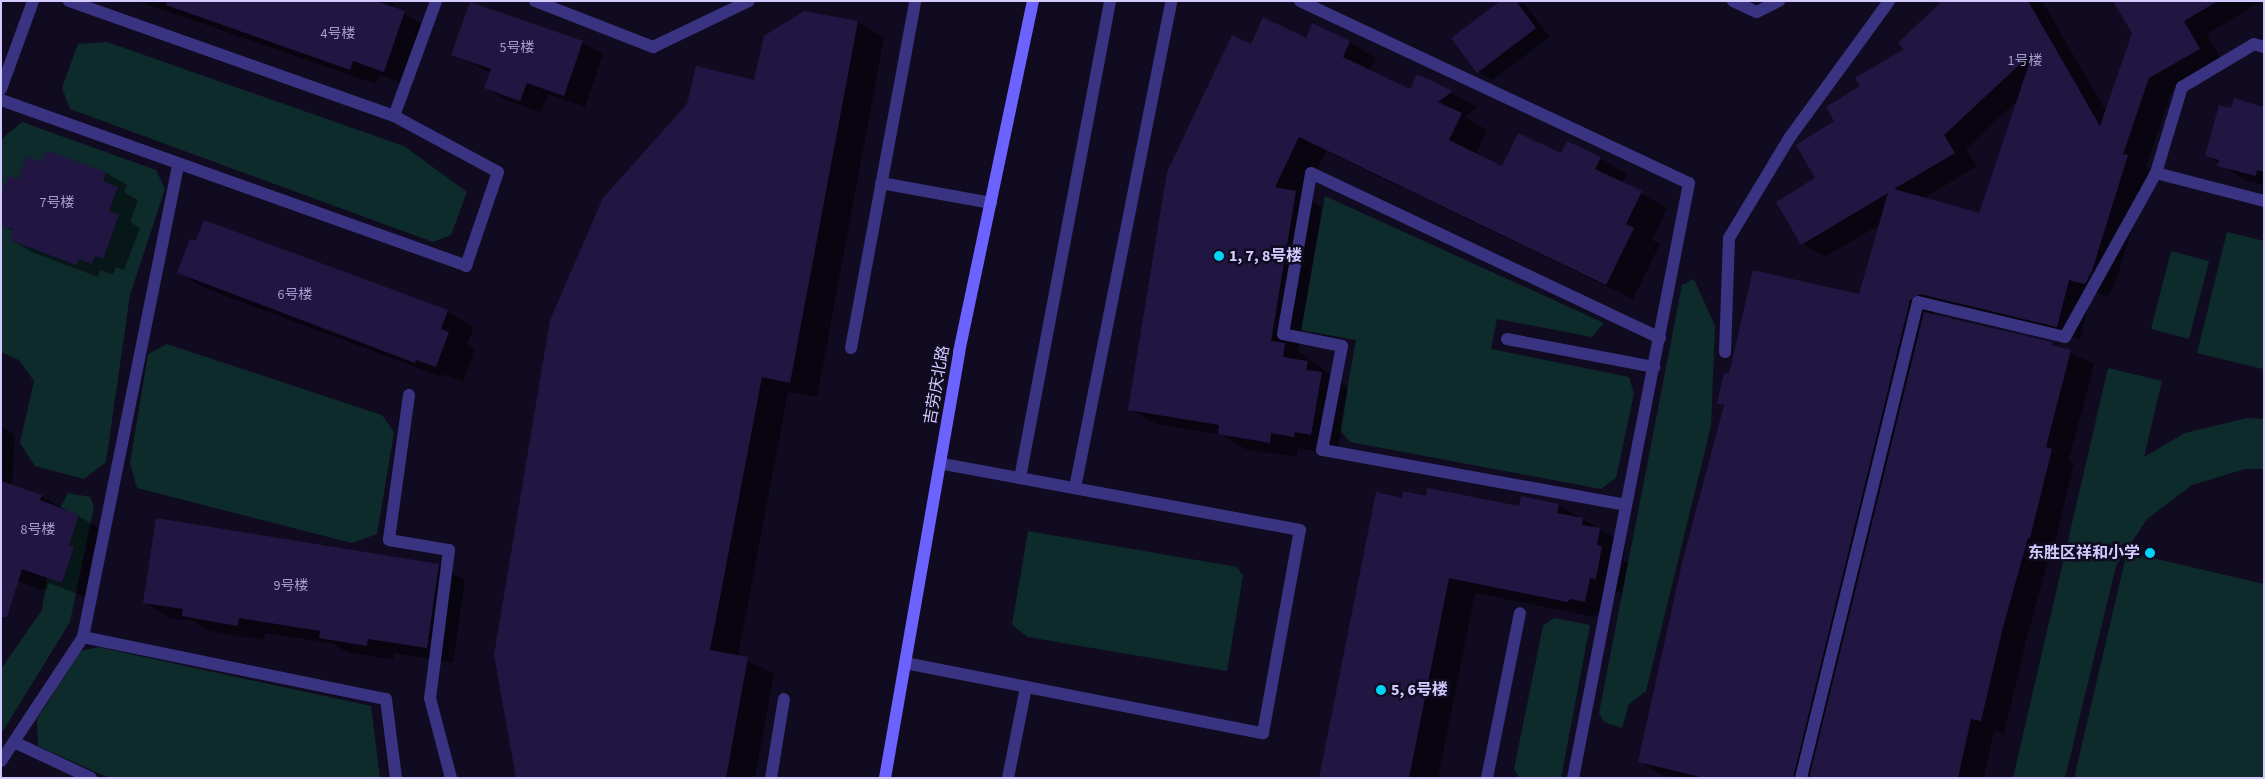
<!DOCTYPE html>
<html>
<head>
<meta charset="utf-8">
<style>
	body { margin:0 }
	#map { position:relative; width:2265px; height:779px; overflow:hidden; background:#100b20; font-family:"Source Sans 3","Noto Sans SC",sans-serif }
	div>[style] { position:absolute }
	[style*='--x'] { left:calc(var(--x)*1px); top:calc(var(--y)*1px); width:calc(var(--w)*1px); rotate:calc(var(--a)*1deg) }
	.green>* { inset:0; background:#0e2b2b }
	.shadow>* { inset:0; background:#0007 }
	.building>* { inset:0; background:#211642 }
	.service>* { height:12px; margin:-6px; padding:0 6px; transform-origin:6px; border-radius:6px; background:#393382 }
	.secondary>* { height:12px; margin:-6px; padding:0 6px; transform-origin:6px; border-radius:6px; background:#6c62ff }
	.dots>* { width:14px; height:14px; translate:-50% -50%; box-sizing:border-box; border:2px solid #100b20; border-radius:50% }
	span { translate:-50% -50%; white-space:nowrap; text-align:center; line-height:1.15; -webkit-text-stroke:5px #100b20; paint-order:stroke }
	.number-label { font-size:14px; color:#a69ed0 }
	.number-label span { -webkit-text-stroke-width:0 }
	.poi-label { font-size:16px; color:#d3cbff; font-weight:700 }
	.left { translate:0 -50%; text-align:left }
	.right { translate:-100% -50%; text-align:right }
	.street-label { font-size:16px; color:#d3cbff }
	.frame { position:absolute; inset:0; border:2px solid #d3cbff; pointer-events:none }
</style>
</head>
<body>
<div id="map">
	<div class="green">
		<div style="clip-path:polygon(107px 42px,404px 146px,467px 192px,451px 235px,433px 242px,70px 109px,62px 88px,78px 44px)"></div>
		<div style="clip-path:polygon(22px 122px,156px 170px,165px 189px,130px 295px,106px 462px,84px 479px,35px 466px,20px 443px,34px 381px,19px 360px,1px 352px,1px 144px,3px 138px)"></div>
		<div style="clip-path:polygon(1325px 196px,1604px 323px,1592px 337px,1497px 319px,1491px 349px,1629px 377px,1634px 394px,1616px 478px,1601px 489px,1350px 442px,1340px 430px,1356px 340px,1301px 330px)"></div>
		<div style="clip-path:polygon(2227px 232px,2264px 241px,2263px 369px,2197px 353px)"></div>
		<div style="clip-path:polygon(2171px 251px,2209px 261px,2189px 339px,2151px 329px)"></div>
		<div style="clip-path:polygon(1694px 279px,1715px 326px,1711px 426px,1646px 691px,1629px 704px,1622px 728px,1604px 722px,1599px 713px,1682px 285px)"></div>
		<div style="clip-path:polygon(167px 344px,382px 415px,394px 432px,377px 534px,352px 543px,137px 488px,130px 463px,148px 354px)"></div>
		<div style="clip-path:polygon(2108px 368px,2162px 381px,2144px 457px,2185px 433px,2247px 418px,2264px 419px,2264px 469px,2245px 469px,2192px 485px,2147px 519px,2116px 566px,2065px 778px,2013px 778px)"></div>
		<div style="clip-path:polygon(68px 493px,90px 497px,94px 506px,70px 622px,1px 734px,1px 669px,42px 610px,47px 578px,62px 583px,74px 547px,69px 545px,79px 515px,60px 508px)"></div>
		<div style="clip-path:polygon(1028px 531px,1237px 567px,1243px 576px,1227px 671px,1028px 637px,1012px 625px)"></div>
		<div style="clip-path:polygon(2127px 552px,2264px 584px,2264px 778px,2074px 778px)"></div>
		<div style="clip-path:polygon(1554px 618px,1590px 625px,1561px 778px,1519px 778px,1514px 769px,1543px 626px)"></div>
		<div style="clip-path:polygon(98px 647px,371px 706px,380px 778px,109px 778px,38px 746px,37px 719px,81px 651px)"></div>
	</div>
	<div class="shadow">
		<div style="clip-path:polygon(137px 1px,388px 1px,394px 4px,392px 8px,431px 28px,411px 86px,380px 75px,376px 84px)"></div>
		<div style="clip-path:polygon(1502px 1px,1525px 4px,1550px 37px,1493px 80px,1478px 72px)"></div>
		<div style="clip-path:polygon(evenodd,1944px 1px,2042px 1px,2106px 111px,2133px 33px,2115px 1px,2262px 1px,2207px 34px,2223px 62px,2172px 91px,2146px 167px,2150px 169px,2115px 285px,2108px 296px,2092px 292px,2080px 339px,1944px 307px,1935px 310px,1933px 315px,2052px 344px,2094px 364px,2069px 460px,2074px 463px,2053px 551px,2051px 550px,2026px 641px,2004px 734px,1994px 731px,1984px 778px,1675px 778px,1662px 775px,1639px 761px,1683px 563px,1725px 407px,1718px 403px,1860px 296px,1881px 224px,1825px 257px,1802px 244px,1817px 178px,1836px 122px,1862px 86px,1906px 49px,1944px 1px,2018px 100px,1980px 214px,1923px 199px,1977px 166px,1966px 149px,2018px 100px)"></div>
		<div style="clip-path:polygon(804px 12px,858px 22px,884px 38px,817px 397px,788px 392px,738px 656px,774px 674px,755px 778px,517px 778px,754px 81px)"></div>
		<div style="clip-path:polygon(1306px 40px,1349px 42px,1376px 58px,1370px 71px,1411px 90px,1418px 75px,1478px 107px,1465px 117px,1487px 130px,1476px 154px,1503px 167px,1562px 155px,1600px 158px,1627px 174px,1622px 183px,1667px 208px,1652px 240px,1660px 244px,1633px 299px,1326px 151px,1304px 197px,1322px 207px,1298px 351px,1348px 388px,1338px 450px,1321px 452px,1298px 448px,1296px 457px,1245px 449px,1222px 435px,1156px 424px,1130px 409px,1251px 45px)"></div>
		<div style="clip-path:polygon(582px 42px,603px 54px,585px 107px,548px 94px,541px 112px,506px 100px,485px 88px,491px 73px,453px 54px)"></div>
		<div style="clip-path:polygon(2264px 108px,2264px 185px,2245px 180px,2207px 156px,2232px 110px)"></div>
		<div style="clip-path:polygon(47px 152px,106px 173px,127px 185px,124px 192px,138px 200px,130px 222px,140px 228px,124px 270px,116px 267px,113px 275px,100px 270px,98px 277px,32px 252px,11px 240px,14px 232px,2px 225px,18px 181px,43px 164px)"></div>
		<div style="clip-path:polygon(179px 273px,447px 311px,474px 327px,467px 344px,475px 348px,463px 382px,443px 374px,442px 377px,205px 288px)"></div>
		<div style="clip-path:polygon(1px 426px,15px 435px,12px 486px,41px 496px,105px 531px,88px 598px,49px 583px,46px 591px,1px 576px)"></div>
		<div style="clip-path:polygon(1427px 498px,1520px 508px,1558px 505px,1626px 544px,1623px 560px,1628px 563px,1622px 593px,1616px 592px,1611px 616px,1598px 614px,1594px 617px,1475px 593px,1438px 778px,1320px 778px,1403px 499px)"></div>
		<div style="clip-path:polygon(439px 565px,465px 580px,453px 663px,394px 653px,393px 660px,347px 652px,331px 643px,265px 633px,264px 640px,210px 631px,193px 621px,170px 618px,144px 602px)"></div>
	</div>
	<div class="building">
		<div style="clip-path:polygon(166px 1px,376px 1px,405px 11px,384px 72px,353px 61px,350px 70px,166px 5px)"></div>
		<div style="clip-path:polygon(1500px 1px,1516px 1px,1536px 28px,1477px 73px,1451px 38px)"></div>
		<div style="clip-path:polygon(evenodd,1942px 1px,2028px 1px,2100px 126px,2132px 33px,2113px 1px,2218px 1px,2184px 21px,2200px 49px,2149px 78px,2123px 154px,2128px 155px,2092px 271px,2085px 284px,2069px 280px,2057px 327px,1920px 294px,1910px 300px,1793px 778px,1705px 778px,1638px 762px,1682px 563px,1724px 405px,1717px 404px,1724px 373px,1729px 374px,1753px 270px,1859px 294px,1888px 193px,1801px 245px,1776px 202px,1815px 178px,1796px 145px,1834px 121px,1826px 107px,1860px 86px,1855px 78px,1904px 49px,1898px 43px,1942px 1px,2033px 52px,1979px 213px,1894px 189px,1955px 153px,1944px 135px,2033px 52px)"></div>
		<div style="clip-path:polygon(470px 2px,583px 41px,564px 96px,527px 83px,520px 101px,484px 88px,491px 69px,451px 55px)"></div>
		<div style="clip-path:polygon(804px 11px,858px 21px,790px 383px,762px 377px,710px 650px,748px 657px,726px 778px,516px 778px,494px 655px,550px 320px,603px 198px,687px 104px,696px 66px,754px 80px,764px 36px)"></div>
		<div style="clip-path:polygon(1263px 17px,1306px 38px,1312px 23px,1350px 41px,1343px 57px,1410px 89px,1417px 74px,1453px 91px,1438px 102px,1462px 113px,1449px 140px,1502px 166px,1518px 133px,1561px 153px,1567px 141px,1601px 157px,1595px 169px,1642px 191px,1626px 224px,1634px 228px,1606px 285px,1299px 137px,1275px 187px,1296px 191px,1271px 341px,1285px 343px,1283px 357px,1308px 361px,1306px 370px,1322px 372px,1311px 435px,1295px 432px,1294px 437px,1271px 433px,1270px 443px,1218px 434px,1219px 425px,1128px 410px,1167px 172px,1232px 35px,1251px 44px)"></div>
		<div style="clip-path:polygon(2234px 98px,2264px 107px,2264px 172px,2257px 170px,2256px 176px,2217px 166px,2219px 160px,2205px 156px,2219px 105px,2231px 108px)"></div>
		<div style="clip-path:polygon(46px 150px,106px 172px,103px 181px,118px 187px,109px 211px,119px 215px,103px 259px,95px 256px,92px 264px,79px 259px,76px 265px,10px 240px,13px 230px,1px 225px,1px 195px,8px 176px,18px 179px,26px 156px,42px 162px)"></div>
		<div style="clip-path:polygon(204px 220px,448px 310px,441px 329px,449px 332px,436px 367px,416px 360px,415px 363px,177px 273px,190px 239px,196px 241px)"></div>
		<div style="clip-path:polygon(1924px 312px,2052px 342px,2052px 345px,2071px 350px,2046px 447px,2052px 449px,2030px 538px,2028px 538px,2003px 627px,1981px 721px,1971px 719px,1958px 778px,1809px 778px)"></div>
		<div style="clip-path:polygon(1px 481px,42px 495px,40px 500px,79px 515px,69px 545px,74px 547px,62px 583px,22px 569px,7px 617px,1px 617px)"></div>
		<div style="clip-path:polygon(1427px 488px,1519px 506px,1521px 496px,1559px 504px,1557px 513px,1583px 518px,1582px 525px,1600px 528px,1597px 545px,1602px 546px,1596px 579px,1590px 578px,1585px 602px,1571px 599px,1567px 602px,1449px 578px,1409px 778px,1319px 778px,1376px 492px,1402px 498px,1403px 491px,1426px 496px)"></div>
		<div style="clip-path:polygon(156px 518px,439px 564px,427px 648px,368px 639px,367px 646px,319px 638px,320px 631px,239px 618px,238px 626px,182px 616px,183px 609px,143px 603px)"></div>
	</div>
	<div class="service">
		<div style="--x:535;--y:1;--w:127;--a:21.3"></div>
		<div style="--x:653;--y:47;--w:106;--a:-25.6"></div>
		<div style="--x:1300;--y:1;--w:429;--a:25.1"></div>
		<div style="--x:1689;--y:183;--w:606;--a:101.03"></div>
		<div style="--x:1733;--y:1;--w:26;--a:25"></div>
		<div style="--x:1757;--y:12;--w:25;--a:-27"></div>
		<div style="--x:1;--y:89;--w:94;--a:-70"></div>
		<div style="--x:1;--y:100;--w:494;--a:19.6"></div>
		<div style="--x:466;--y:266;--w:99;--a:-71.2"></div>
		<div style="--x:498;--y:172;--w:118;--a:-151.7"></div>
		<div style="--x:394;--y:116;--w:345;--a:-160.5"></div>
		<div style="--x:394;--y:116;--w:122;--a:-69.9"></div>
		<div style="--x:2156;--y:173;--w:90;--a:-73.2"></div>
		<div style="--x:2182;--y:87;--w:84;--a:-30.8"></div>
		<div style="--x:2254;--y:44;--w:10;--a:17"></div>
		<div style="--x:881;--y:183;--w:112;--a:10.3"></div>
		<div style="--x:1507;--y:339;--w:150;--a:10.8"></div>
		<div style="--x:851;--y:348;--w:353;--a:-79.5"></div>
		<div style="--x:1725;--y:352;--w:114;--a:-88"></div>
		<div style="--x:1729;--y:238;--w:118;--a:-58.9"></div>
		<div style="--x:1790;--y:137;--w:168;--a:-53.9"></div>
		<div style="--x:409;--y:395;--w:146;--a:97.9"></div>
		<div style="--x:389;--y:540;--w:61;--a:9.5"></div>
		<div style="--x:449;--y:550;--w:149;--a:97.3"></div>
		<div style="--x:430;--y:698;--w:83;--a:75.3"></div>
		<div style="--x:1020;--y:478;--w:485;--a:-79.3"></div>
		<div style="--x:1075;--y:488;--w:496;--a:-78.8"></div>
		<div style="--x:1626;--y:505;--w:309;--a:-169.7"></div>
		<div style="--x:1322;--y:450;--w:106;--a:-79.1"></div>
		<div style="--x:1342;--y:346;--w:60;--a:-168.5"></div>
		<div style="--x:1283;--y:334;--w:163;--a:-80.1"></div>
		<div style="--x:1311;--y:173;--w:386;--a:25.3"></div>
		<div style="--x:83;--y:637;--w:309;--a:11.6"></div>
		<div style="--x:386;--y:699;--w:80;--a:82.8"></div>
		<div style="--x:905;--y:663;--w:365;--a:11.1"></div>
		<div style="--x:1263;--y:733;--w:206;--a:-79.7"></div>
		<div style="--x:1300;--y:530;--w:366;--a:-169.5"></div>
		<div style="--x:14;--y:742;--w:85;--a:25.1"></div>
		<div style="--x:1;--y:761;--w:149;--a:-56.5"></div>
		<div style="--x:83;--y:637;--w:482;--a:-78.6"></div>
		<div style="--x:771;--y:778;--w:80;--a:-80.7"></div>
		<div style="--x:1008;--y:778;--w:93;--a:-78.8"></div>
		<div style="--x:1487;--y:778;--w:168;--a:-78.7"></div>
		<div style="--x:1801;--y:778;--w:490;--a:-76.2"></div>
		<div style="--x:1918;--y:302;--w:151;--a:13.4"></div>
		<div style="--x:2065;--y:337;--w:188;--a:-61"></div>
		<div style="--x:2156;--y:173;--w:112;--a:14.5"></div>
	</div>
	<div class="secondary">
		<div style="--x:885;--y:778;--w:432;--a:-80.1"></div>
		<div style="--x:959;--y:352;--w:359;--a:-78.1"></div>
	</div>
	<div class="dots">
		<div style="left:1219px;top:256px;background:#00d4f6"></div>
		<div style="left:2150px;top:553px;background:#00d4f6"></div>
		<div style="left:1381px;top:690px;background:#00d4f6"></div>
	</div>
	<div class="number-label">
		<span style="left:338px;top:34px">4号楼</span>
		<span style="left:517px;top:48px">5号楼</span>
		<span style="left:2025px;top:61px">1号楼</span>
		<span style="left:57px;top:203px">7号楼</span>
		<span style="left:295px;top:295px">6号楼</span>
		<span style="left:38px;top:530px">8号楼</span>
		<span style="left:291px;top:586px">9号楼</span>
	</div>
	<div class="poi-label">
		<span class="left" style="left:1229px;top:256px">1, 7, 8号楼</span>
		<span class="right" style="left:2140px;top:553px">东胜区祥和小学</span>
		<span class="left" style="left:1391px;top:690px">5, 6号楼</span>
	</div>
	<div class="street-label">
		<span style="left:937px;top:385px;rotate:-80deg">吉劳庆北路</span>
	</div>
	<div class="frame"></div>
</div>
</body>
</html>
